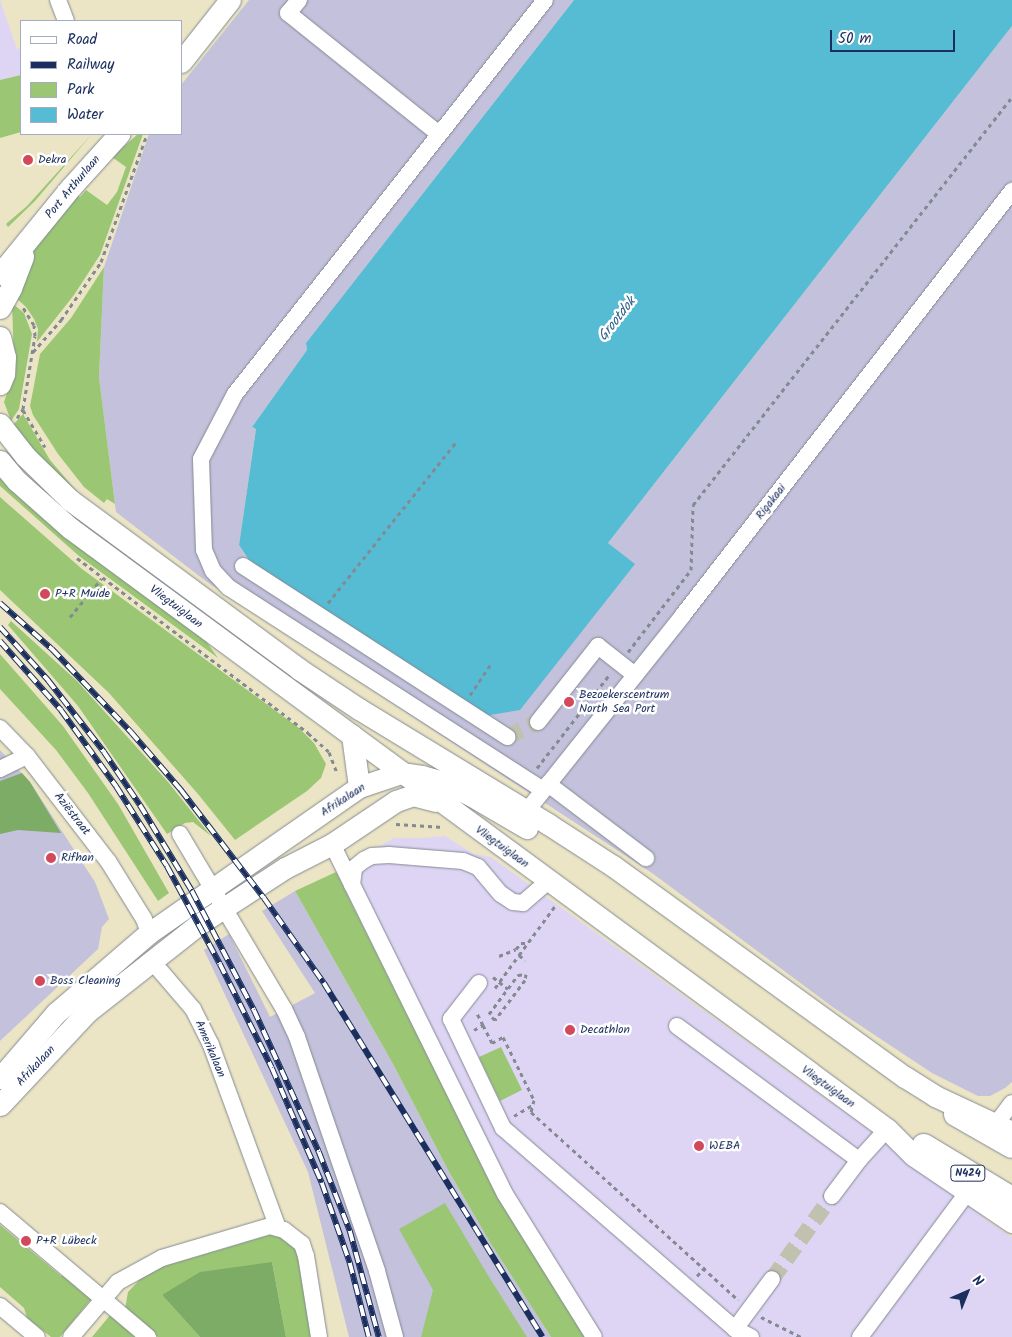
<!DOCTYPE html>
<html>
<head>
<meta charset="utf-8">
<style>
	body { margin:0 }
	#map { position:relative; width:1012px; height:1337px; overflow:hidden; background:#ebe5c5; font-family:Kalam,sans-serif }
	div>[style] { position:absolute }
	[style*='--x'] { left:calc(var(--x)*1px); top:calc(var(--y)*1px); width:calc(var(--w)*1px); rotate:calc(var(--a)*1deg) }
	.built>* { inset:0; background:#ded5f5 }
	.industrial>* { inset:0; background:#c3c1db }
	.green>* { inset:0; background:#9bc774 }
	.forest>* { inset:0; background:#7cac66 }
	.water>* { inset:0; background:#56bcd4 }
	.minor-tunnel>* { height:16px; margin-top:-8px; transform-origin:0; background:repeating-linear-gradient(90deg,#c1c1b0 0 16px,transparent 0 24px) }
	.path>* { height:3px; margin-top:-1.5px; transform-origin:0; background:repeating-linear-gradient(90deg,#838a92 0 4px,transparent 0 8px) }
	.roads { filter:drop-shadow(0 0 1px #838a92) drop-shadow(0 0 1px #838a92) }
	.minor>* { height:16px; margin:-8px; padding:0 8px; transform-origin:8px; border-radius:8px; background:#fff }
	.major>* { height:21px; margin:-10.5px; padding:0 10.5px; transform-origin:10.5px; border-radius:10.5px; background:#fff }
	.highway>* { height:24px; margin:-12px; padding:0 12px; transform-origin:12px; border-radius:12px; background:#fff }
	.rail>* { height:5.5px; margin-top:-2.75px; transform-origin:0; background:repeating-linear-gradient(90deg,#fff 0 11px,#1b2f5e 0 22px); box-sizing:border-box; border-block:1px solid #1b2f5e }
	.dots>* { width:14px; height:14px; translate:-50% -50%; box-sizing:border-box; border:2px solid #fff; border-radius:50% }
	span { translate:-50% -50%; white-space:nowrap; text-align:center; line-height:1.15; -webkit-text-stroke:5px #fff; paint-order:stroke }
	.shield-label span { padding:1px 4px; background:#fff; border:1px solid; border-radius:4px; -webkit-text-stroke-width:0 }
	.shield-label { font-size:11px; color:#1b2f5e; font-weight:700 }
	.poi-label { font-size:12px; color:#1b2f5e }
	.left { translate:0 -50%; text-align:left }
	.street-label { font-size:12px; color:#1b2f5e }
	.water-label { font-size:14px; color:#306087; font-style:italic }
	.legend { position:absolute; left:20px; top:20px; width:162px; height:115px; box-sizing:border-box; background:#fff; border:1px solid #a4acbf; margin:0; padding:6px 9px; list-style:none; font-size:15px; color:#1b2f5e }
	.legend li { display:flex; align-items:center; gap:10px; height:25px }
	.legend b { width:25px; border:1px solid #a4acbf }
	.north { position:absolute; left:942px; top:1267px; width:50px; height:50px; -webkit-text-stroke:4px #fff; paint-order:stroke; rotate:44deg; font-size:14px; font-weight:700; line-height:20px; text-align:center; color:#1b2f5e }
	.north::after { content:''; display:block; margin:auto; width:18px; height:22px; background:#1b2f5e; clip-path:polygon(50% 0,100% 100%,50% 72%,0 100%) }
	.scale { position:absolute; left:830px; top:30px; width:125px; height:22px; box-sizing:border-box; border:2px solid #1b2f5e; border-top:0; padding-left:6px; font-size:15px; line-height:18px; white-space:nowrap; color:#1b2f5e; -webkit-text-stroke:4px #fff; paint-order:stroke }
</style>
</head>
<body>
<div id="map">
	<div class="built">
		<div style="clip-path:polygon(0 0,17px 49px,21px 48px,21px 75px,0 80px)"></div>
		<div style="clip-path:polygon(445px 836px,474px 854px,491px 857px,894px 1148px,988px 1221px,1012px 1237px,1012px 1337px,585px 1337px,493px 1188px,336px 872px,394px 838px,423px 838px)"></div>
	</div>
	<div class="industrial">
		<div style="clip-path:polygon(249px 0,574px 0,306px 343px,307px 350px,252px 427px,256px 429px,239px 545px,249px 562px,634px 564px,608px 543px,1012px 26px,1012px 1082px,1005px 1088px,990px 1096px,978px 1096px,932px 1073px,834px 1008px,652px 873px,207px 582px,116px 512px,99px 377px,104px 267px,149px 134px,181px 134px,181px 85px)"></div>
		<div style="clip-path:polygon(0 750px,30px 782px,95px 882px,109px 919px,102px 927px,98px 949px,0 1041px)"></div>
		<div style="clip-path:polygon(295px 891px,393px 1064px,448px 1170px,491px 1244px,551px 1337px,349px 1337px,308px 1172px,204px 950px,229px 934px,270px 1017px,315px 993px,262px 911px)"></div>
	</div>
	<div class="green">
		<div style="clip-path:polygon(21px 75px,21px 132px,0 138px,0 80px)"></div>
		<div style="clip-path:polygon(92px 134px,35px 201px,8px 227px,6px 224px,27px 206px)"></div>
		<div style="clip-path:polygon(138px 134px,143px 134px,100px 255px,74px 295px,37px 342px,38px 329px,34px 319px,26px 307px,14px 296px,21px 277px,37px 244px,76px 195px,80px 197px,86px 190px,107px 205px,117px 192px,126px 167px,112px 157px)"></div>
		<div style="clip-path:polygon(104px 267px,99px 377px,115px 504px,107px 499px,104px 503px,84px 487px,58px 454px,33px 415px,30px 406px,40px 354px,71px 318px)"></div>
		<div style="clip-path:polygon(12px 303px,24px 313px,32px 334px,19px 409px,11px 421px,4px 402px,13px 376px,14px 362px)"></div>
		<div style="clip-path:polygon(23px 414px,50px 460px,79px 494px,46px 464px,13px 425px)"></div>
		<div style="clip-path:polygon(0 478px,18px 495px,206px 641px,218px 658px,79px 556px,0 486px)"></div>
		<div style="clip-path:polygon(0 497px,82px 569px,299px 728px,314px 743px,326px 764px,321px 778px,307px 791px,235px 840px,198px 794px,109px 693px,0 590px)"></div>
		<div style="clip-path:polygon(11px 621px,77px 681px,168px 782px,211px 836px,193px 822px,185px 823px,167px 834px,78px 706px,8px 625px)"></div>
		<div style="clip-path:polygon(0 654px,63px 726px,118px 804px,169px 893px,158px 901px,88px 793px,56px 750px,0 689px)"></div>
		<div style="clip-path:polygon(336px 872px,493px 1188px,585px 1337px,551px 1337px,491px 1244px,448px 1170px,393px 1064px,295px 891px)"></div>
		<div style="clip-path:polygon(501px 1047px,522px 1090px,500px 1101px,479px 1057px)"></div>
		<div style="clip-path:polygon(445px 1203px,489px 1277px,527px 1337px,421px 1337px,433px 1290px,399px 1229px)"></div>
		<div style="clip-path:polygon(0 1225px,61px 1276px,67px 1276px,92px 1298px,60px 1337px,51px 1337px,27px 1318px,24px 1308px,0 1287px)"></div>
		<div style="clip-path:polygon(273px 1234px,286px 1239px,298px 1248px,312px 1337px,286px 1337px,272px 1262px,162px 1295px,200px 1337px,158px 1337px,125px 1309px,128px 1292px,148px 1271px)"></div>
		<div style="clip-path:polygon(111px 1314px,134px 1335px,135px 1337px,92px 1337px)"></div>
	</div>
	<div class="forest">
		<div style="clip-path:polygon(22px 773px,30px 782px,61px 833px,18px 830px,0 834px,0 781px)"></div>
		<div style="clip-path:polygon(272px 1262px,286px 1337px,200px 1337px,162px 1295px,200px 1272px)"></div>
	</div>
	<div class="water">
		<div style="clip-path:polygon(574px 0,1012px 0,1012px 26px,608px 543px,635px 564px,520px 710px,484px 716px,248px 559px,239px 545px,256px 429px,252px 427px,307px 350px,306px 343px)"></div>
	</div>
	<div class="minor-tunnel">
		<div style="--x:507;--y:737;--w:34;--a:-26"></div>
		<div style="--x:772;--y:1279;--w:102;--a:-54.1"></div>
	</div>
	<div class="path">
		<div style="--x:33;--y:352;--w:43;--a:-48.8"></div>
		<div style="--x:61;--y:320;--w:70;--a:-55.4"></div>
		<div style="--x:101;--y:262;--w:136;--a:-70.2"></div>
		<div style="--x:23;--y:410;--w:43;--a:59.3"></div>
		<div style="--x:17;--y:418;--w:11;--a:-56"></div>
		<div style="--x:23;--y:409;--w:74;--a:-80.7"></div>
		<div style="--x:35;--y:336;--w:11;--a:-95"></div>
		<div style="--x:34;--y:325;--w:22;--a:-122"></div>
		<div style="--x:77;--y:558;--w:290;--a:37.1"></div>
		<div style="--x:308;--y:733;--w:28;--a:42"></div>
		<div style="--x:329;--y:752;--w:22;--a:69"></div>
		<div style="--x:328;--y:603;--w:207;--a:-51.5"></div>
		<div style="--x:70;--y:617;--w:50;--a:-50.6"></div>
		<div style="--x:628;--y:652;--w:103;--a:-52.5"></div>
		<div style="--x:691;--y:570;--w:65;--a:-88.2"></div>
		<div style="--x:693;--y:505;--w:518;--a:-51.98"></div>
		<div style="--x:470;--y:695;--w:40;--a:-56"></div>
		<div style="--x:537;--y:768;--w:119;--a:-52.2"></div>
		<div style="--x:396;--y:824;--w:48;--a:3.6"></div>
		<div style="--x:519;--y:955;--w:61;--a:-53.7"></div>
		<div style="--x:499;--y:956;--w:18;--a:-22"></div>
		<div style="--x:516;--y:949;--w:8;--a:-50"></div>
		<div style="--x:521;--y:943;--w:7;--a:0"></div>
		<div style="--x:526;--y:974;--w:6;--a:99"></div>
		<div style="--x:525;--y:980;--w:50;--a:126.9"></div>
		<div style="--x:495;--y:1020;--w:8;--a:-135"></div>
		<div style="--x:489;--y:1014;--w:49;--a:-53.4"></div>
		<div style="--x:518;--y:975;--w:8;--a:-7"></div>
		<div style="--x:493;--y:977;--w:19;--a:39"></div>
		<div style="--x:495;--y:988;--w:41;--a:-54"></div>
		<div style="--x:519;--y:955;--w:8;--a:40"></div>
		<div style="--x:483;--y:1025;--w:20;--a:63"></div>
		<div style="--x:492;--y:1043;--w:13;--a:-29"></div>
		<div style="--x:503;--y:1037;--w:70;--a:63.8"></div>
		<div style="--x:534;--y:1100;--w:12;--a:104"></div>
		<div style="--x:531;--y:1112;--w:280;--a:42.2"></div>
		<div style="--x:474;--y:1030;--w:10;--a:-29"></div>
		<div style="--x:483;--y:1025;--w:13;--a:-117"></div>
		<div style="--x:514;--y:1116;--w:21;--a:-31"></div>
		<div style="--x:697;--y:1276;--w:15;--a:-48"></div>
		<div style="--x:761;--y:1317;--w:45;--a:26.6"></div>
	</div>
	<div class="roads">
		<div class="minor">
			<div style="--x:58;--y:0;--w:22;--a:69"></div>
			<div style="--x:299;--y:0;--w:17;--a:130"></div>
			<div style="--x:288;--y:13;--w:193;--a:38.7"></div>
			<div style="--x:243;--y:566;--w:315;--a:32.9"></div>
			<div style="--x:538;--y:722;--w:97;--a:-51.7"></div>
			<div style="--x:598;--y:646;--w:47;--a:38.1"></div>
			<div style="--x:0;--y:728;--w:39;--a:46"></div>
			<div style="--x:27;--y:756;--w:133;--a:52.4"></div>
			<div style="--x:108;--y:861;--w:68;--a:58.2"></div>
			<div style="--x:144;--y:919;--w:15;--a:70"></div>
			<div style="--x:0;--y:769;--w:30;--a:-26"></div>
			<div style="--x:548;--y:784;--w:123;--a:37.1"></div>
			<div style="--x:543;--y:790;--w:373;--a:-147.2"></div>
			<div style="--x:229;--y:588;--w:23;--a:-133"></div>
			<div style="--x:213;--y:571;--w:23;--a:-113"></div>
			<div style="--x:204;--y:550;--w:91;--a:-91.9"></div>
			<div style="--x:201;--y:459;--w:73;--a:-62.4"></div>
			<div style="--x:235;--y:394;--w:501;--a:-51.8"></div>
			<div style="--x:526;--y:812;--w:252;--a:-51.4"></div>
			<div style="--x:683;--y:615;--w:537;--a:-52.19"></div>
			<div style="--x:180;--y:834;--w:204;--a:59.3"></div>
			<div style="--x:284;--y:1009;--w:31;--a:65"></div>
			<div style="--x:297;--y:1037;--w:247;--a:71.1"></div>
			<div style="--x:377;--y:1271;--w:68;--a:74.7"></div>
			<div style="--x:332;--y:844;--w:390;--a:63.7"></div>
			<div style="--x:505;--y:1194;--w:168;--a:58.1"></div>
			<div style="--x:352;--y:885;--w:17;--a:-83"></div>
			<div style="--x:354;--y:868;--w:13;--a:-39"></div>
			<div style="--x:364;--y:860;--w:9;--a:-27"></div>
			<div style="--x:372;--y:856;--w:17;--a:-3"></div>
			<div style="--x:389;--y:855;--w:74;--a:4.6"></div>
			<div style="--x:463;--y:861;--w:16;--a:22"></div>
			<div style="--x:478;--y:867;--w:35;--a:50"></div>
			<div style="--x:501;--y:894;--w:14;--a:34"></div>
			<div style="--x:513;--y:902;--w:10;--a:6"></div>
			<div style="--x:523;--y:903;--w:33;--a:-41"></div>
			<div style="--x:151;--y:960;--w:65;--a:49.4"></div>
			<div style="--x:193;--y:1009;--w:40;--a:63.4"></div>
			<div style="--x:211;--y:1045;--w:195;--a:69.9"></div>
			<div style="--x:479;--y:983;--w:46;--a:127.9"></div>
			<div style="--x:451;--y:1019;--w:121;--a:64.5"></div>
			<div style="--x:503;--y:1128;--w:307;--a:40.9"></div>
			<div style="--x:735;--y:1329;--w:18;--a:27"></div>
			<div style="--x:677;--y:1026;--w:226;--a:36.4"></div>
			<div style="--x:859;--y:1160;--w:45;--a:126.9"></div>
			<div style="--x:996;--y:1124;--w:26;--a:-53"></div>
			<div style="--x:859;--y:1160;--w:42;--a:-47.9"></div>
			<div style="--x:0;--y:1212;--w:194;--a:40.2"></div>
			<div style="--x:0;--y:1306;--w:48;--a:40"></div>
			<div style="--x:735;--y:1329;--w:62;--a:-53.5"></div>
			<div style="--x:71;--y:1337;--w:72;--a:-49.5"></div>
			<div style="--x:118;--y:1282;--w:50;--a:-28.6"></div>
			<div style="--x:162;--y:1258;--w:113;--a:-16.5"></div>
			<div style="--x:270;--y:1226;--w:15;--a:16"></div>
			<div style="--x:284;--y:1230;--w:23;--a:38"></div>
			<div style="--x:302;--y:1244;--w:13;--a:72"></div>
			<div style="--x:306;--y:1256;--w:82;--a:80.9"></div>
			<div style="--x:860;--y:1337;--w:179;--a:-53.4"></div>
		</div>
		<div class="major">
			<div style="--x:181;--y:62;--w:79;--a:-51.7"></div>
			<div style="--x:0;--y:274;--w:112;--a:-50.8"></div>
			<div style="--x:71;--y:187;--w:72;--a:-47.8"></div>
			<div style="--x:0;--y:308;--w:23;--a:-61"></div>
			<div style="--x:11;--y:288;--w:34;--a:-69"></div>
			<div style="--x:0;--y:337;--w:21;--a:76"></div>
			<div style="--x:5;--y:357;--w:17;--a:93"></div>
			<div style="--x:4;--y:374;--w:11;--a:112"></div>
			<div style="--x:0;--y:424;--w:41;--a:52"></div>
			<div style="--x:25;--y:456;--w:63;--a:44.4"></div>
			<div style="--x:70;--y:500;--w:285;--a:36.4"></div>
			<div style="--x:299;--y:669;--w:72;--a:33.7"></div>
			<div style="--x:359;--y:709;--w:221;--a:31.3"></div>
			<div style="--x:548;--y:824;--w:77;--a:32.9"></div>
			<div style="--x:613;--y:866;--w:360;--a:35.9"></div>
			<div style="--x:905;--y:1077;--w:36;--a:32"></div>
			<div style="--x:935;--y:1096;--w:85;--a:25.1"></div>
			<div style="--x:0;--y:461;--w:26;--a:50"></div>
			<div style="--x:17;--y:481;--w:71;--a:41.6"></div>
			<div style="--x:70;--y:528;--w:1014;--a:36.34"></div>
			<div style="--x:887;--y:1129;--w:37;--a:45"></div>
			<div style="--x:913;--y:1155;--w:120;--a:34.1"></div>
			<div style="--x:352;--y:735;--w:52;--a:82.3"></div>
			<div style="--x:0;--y:1078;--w:86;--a:-49.3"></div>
			<div style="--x:56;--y:1013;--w:123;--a:-40.7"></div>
			<div style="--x:149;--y:933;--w:256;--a:-34.8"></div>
			<div style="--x:359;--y:787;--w:44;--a:-18.4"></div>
			<div style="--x:401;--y:773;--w:21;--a:8"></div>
			<div style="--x:422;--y:776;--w:18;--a:16"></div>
			<div style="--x:439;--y:781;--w:34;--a:24"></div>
			<div style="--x:470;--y:795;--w:66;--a:30.1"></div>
			<div style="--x:0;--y:1105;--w:127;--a:-46.9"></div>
			<div style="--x:87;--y:1012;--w:142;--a:-38.2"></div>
			<div style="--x:199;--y:924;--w:103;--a:-33.1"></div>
			<div style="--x:285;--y:868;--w:53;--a:-27.1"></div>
			<div style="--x:332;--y:844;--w:77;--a:-33.9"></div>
			<div style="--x:396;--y:801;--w:18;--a:-19"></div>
			<div style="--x:413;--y:795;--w:23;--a:15"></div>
		</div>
		<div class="highway">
			<div style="--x:956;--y:1114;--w:64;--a:29.7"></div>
			<div style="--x:924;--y:1146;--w:103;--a:31.1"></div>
		</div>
	</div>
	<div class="rail">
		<div style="--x:0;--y:603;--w:69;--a:41.5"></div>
		<div style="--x:52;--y:649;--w:115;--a:46.4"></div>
		<div style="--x:131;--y:732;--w:77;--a:49.2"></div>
		<div style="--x:181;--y:790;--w:136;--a:52.5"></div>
		<div style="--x:264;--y:898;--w:104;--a:54.8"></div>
		<div style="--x:324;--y:983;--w:416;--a:58.3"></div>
		<div style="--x:0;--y:627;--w:72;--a:47.8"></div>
		<div style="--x:48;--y:680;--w:91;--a:52.1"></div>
		<div style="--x:104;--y:752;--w:64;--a:55.8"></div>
		<div style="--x:140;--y:805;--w:100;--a:58.8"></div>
		<div style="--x:192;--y:891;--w:134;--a:62.5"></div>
		<div style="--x:254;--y:1010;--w:156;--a:65.4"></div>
		<div style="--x:319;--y:1152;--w:85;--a:68.6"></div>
		<div style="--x:350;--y:1231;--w:110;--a:74.7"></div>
		<div style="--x:0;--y:641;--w:92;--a:48.5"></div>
		<div style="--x:61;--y:710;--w:94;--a:54.1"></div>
		<div style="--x:116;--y:786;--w:95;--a:57.5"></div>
		<div style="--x:167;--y:866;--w:111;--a:61.6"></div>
		<div style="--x:220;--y:964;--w:116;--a:63.4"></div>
		<div style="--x:272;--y:1068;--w:125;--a:66.5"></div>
		<div style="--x:322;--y:1183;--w:85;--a:70.7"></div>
		<div style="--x:350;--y:1263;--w:76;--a:75.6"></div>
	</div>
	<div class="dots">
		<div style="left:28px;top:160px;background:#d1495b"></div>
		<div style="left:45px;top:594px;background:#d1495b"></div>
		<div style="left:569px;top:702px;background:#d1495b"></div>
		<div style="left:51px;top:858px;background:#d1495b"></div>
		<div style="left:40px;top:981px;background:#d1495b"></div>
		<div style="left:570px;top:1030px;background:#d1495b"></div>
		<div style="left:699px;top:1146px;background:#d1495b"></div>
		<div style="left:26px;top:1241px;background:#d1495b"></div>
	</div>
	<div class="shield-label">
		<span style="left:968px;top:1173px">N424</span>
	</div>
	<div class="poi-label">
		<span class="left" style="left:38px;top:160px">Dekra</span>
		<span class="left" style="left:55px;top:594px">P+R Muide</span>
		<span class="left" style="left:579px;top:702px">Bezoekerscentrum<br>North Sea Port</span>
		<span class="left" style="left:61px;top:858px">Rifhan</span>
		<span class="left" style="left:50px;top:981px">Boss Cleaning</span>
		<span class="left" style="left:580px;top:1030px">Decathlon</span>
		<span class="left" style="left:709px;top:1146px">WEBA</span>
		<span class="left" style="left:36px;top:1241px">P+R Lübeck</span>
	</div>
	<div class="street-label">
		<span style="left:73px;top:187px;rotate:-50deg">Port Arthurlaan</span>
		<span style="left:771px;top:502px;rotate:-52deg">Rigakaai</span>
		<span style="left:176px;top:607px;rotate:37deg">Vliegtuiglaan</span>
		<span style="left:343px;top:800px;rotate:-33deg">Afrikalaan</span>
		<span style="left:72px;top:814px;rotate:52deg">Aziëstraat</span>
		<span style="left:502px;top:847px;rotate:36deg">Vliegtuiglaan</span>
		<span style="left:210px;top:1049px;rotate:67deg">Amerikalaan</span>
		<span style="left:36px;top:1066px;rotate:-47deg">Afrikalaan</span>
		<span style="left:828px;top:1087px;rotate:36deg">Vliegtuiglaan</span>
	</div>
	<div class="water-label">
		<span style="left:617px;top:319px;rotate:-52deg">Grootdok</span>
	</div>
	<ul class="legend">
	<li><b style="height:6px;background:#fff"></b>Road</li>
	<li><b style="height:6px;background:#1b2f5e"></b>Railway</li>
	<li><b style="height:14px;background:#9bc774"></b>Park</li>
	<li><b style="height:14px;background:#56bcd4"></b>Water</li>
	</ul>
	<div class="north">N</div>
	<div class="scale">50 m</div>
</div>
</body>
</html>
